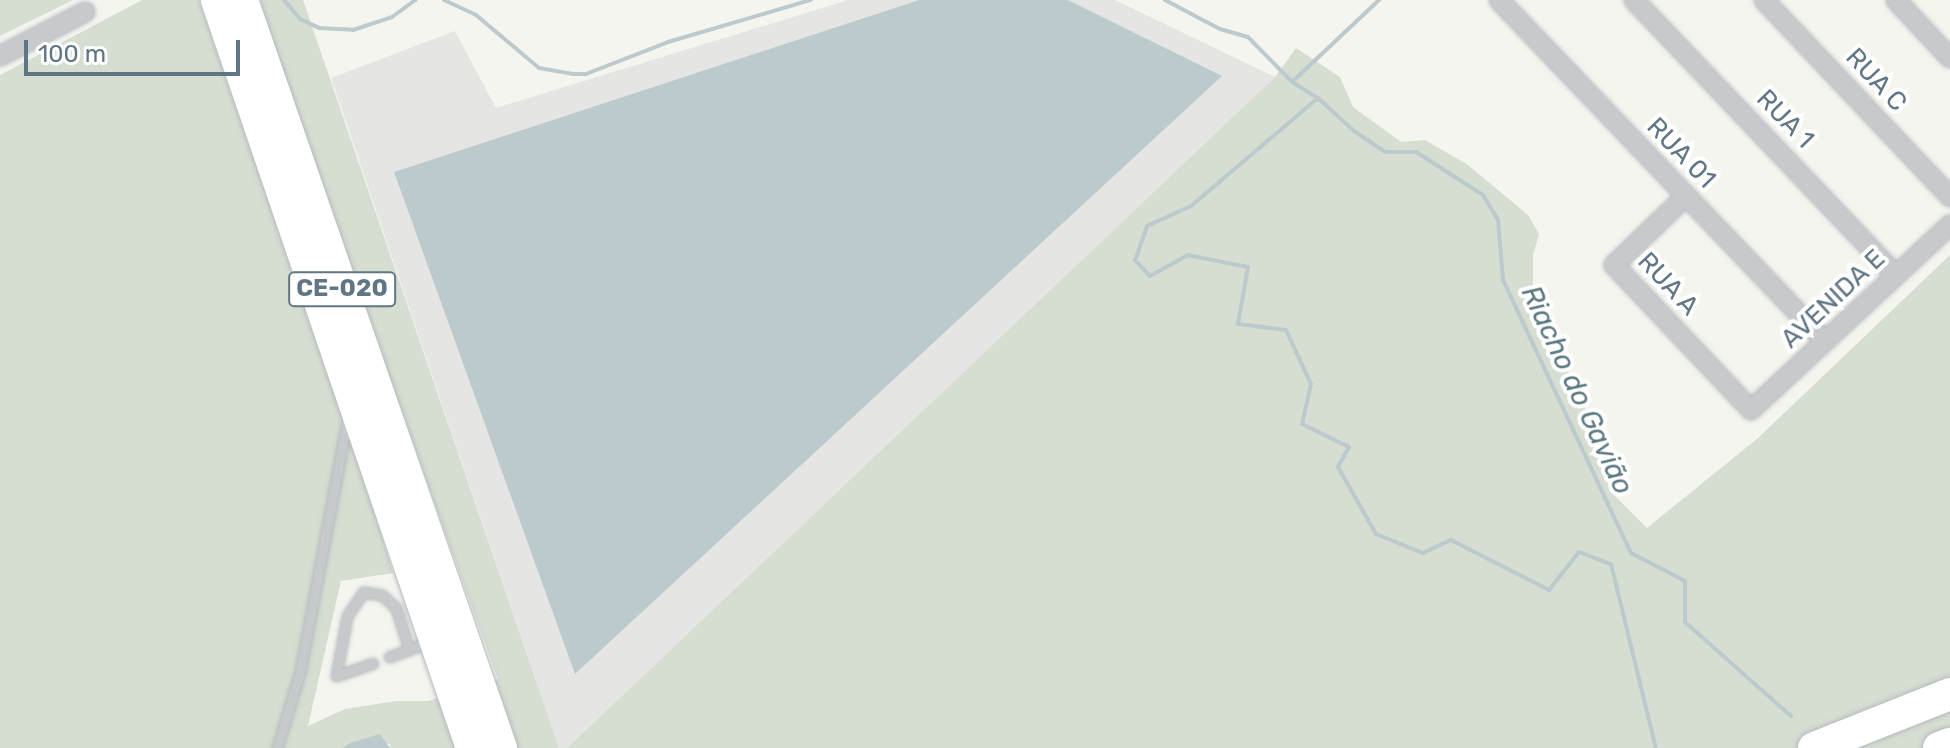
<!DOCTYPE html>
<html>
<head>
<meta charset="utf-8">
<style>
	body { margin:0 }
	#map { position:relative; width:1950px; height:748px; overflow:hidden; background:#f5f5f0; font-family:Rubik,sans-serif }
	div>[style] { position:absolute }
	[style*='--x'] { left:calc(var(--x)*1px); top:calc(var(--y)*1px); width:calc(var(--w)*1px); rotate:calc(var(--a)*1deg) }
	.built>* { inset:0; background:#e5e6e4 }
	.green>* { inset:0; background:#d6ddd1 }
	.water>* { inset:0; background:#bccace }
	.stream>* { height:4px; margin:-2px; padding:0 2px; transform-origin:2px; border-radius:2px; background:#bccace }
	.roads { filter:drop-shadow(0 0 2px #b6babd) drop-shadow(0 0 2px #b6babd) }
	.lane>* { height:9px; margin:-4.5px; padding:0 4.5px; transform-origin:4.5px; border-radius:4.5px; background:#c7cacd }
	.street>* { height:18px; margin:-9px; padding:0 9px; transform-origin:9px; border-radius:9px; background:#c7cacd }
	.highway>* { height:32px; margin:-16px; padding:0 16px; transform-origin:16px; border-radius:16px; background:#fff }
	span { translate:-50% -50%; white-space:nowrap; text-align:center; line-height:1.15; -webkit-text-stroke:8px #fff; paint-order:stroke }
	.shield-label span { padding:2px 6px; background:#fff; border:2px solid; border-radius:6px; -webkit-text-stroke-width:0 }
	.shield-label { font-size:24px; color:#617684; font-weight:700 }
	.street-label { font-size:26px; color:#617684 }
	.water-label { font-size:28px; color:#5c7982; font-style:italic }
	.scale { position:absolute; left:24px; top:40px; width:216px; height:36px; box-sizing:border-box; border:4px solid #617684; border-top:0; padding-left:10px; font-size:24px; line-height:28px; white-space:nowrap; color:#617684; -webkit-text-stroke:6px #fff; paint-order:stroke }
</style>
</head>
<body>
<div id="map">
	<div class="built">
		<div style="clip-path:polygon(848px 0,1115px 0,1275px 77px,567px 748px,559px 748px,331px 78px,455px 31px,496px 108px)"></div>
	</div>
	<div class="green">
		<div style="clip-path:polygon(0 0,73px 0,0 36px)"></div>
		<div style="clip-path:polygon(142px 0,199px 0,358px 455px,393px 573px,341px 581px,308px 726px,345px 709px,396px 701px,428px 701px,498px 679px,253px 0,303px 0,559px 748px,390px 748px,390px 744px,350px 743px,342px 748px,0 748px,0 75px)"></div>
		<div style="clip-path:polygon(1296px 48px,1340px 77px,1353px 107px,1401px 142px,1425px 140px,1468px 165px,1528px 215px,1539px 234px,1533px 255px,1533px 293px,1602px 445px,1611px 492px,1647px 528px,1758px 438px,1950px 255px,1950px 748px,567px 748px,1275px 77px)"></div>
	</div>
	<div class="water">
		<div style="clip-path:polygon(919px 0,1068px 0,1222px 76px,575px 674px,394px 172px)"></div>
		<div style="clip-path:polygon(380px 734px,390px 748px,342px 748px,350px 743px)"></div>
	</div>
	<div class="stream">
		<div style="--x:284;--y:0;--w:25;--a:50"></div>
		<div style="--x:300;--y:19;--w:21;--a:25"></div>
		<div style="--x:319;--y:28;--w:34;--a:3"></div>
		<div style="--x:353;--y:30;--w:41;--a:-18.4"></div>
		<div style="--x:392;--y:17;--w:29;--a:-36"></div>
		<div style="--x:444;--y:0;--w:35;--a:25"></div>
		<div style="--x:476;--y:15;--w:82;--a:40.1"></div>
		<div style="--x:539;--y:68;--w:34;--a:10"></div>
		<div style="--x:572;--y:74;--w:14;--a:0"></div>
		<div style="--x:586;--y:74;--w:88;--a:-21.3"></div>
		<div style="--x:668;--y:42;--w:149;--a:-16.4"></div>
		<div style="--x:1165;--y:0;--w:62;--a:27.8"></div>
		<div style="--x:1220;--y:29;--w:29;--a:16"></div>
		<div style="--x:1248;--y:37;--w:63;--a:45.6"></div>
		<div style="--x:1292;--y:82;--w:31;--a:32"></div>
		<div style="--x:1318;--y:98;--w:49;--a:42.5"></div>
		<div style="--x:1354;--y:131;--w:37;--a:34"></div>
		<div style="--x:1385;--y:152;--w:31;--a:0"></div>
		<div style="--x:1416;--y:152;--w:80;--a:32.7"></div>
		<div style="--x:1483;--y:195;--w:29;--a:59"></div>
		<div style="--x:1498;--y:220;--w:60;--a:85.2"></div>
		<div style="--x:1503;--y:280;--w:302;--a:64.9"></div>
		<div style="--x:1631;--y:553;--w:61;--a:27.4"></div>
		<div style="--x:1685;--y:581;--w:41;--a:90"></div>
		<div style="--x:1685;--y:622;--w:142;--a:41.6"></div>
		<div style="--x:1292;--y:82;--w:120;--a:-43.3"></div>
		<div style="--x:1318;--y:98;--w:167;--a:139.6"></div>
		<div style="--x:1191;--y:206;--w:48;--a:155.6"></div>
		<div style="--x:1147;--y:226;--w:36;--a:109"></div>
		<div style="--x:1135;--y:260;--w:22;--a:47"></div>
		<div style="--x:1150;--y:276;--w:43;--a:-28.9"></div>
		<div style="--x:1188;--y:255;--w:61;--a:11.3"></div>
		<div style="--x:1248;--y:267;--w:58;--a:100"></div>
		<div style="--x:1238;--y:324;--w:48;--a:7.1"></div>
		<div style="--x:1286;--y:330;--w:60;--a:65.2"></div>
		<div style="--x:1311;--y:384;--w:41;--a:102.7"></div>
		<div style="--x:1302;--y:424;--w:52;--a:26.1"></div>
		<div style="--x:1349;--y:447;--w:23;--a:119"></div>
		<div style="--x:1338;--y:467;--w:77;--a:60.4"></div>
		<div style="--x:1376;--y:534;--w:51;--a:22"></div>
		<div style="--x:1423;--y:553;--w:31;--a:-25"></div>
		<div style="--x:1451;--y:540;--w:110;--a:27"></div>
		<div style="--x:1549;--y:590;--w:48;--a:-51.7"></div>
		<div style="--x:1579;--y:552;--w:34;--a:21"></div>
		<div style="--x:1611;--y:564;--w:189;--a:76.3"></div>
	</div>
	<div class="roads">
		<div class="lane">
			<div style="--x:389;--y:657;--w:45;--a:-20.9"></div>
			<div style="--x:336;--y:676;--w:61;--a:-79.6"></div>
			<div style="--x:347;--y:616;--w:29;--a:-56"></div>
			<div style="--x:363;--y:592;--w:19;--a:9"></div>
			<div style="--x:382;--y:595;--w:19;--a:43"></div>
			<div style="--x:396;--y:608;--w:44;--a:72.8"></div>
			<div style="--x:336;--y:676;--w:39;--a:-19"></div>
			<div style="--x:277;--y:748;--w:79;--a:-73.2"></div>
			<div style="--x:300;--y:672;--w:260;--a:-79.4"></div>
		</div>
		<div class="street">
			<div style="--x:1499;--y:0;--w:472;--a:46.3"></div>
			<div style="--x:1634;--y:0;--w:380;--a:46.4"></div>
			<div style="--x:1764;--y:0;--w:271;--a:46.6"></div>
			<div style="--x:1896;--y:0;--w:79;--a:47"></div>
			<div style="--x:0;--y:56;--w:96;--a:-27.4"></div>
			<div style="--x:1686;--y:196;--w:100;--a:136.2"></div>
			<div style="--x:1614;--y:265;--w:199;--a:46.6"></div>
			<div style="--x:1751;--y:410;--w:272;--a:-42.9"></div>
		</div>
		<div class="highway">
			<div style="--x:217;--y:0;--w:790;--a:71.18"></div>
			<div style="--x:242;--y:0;--w:792;--a:70.9"></div>
			<div style="--x:1814;--y:748;--w:146;--a:-21.7"></div>
			<div style="--x:1939;--y:748;--w:12;--a:-20"></div>
		</div>
	</div>
	<div class="shield-label">
		<span style="left:342px;top:289px">CE-020</span>
	</div>
	<div class="street-label">
		<span style="left:1876px;top:80px;rotate:47deg">RUA C</span>
		<span style="left:1785px;top:119px;rotate:46deg">RUA 1</span>
		<span style="left:1681px;top:153px;rotate:46deg">RUA 01</span>
		<span style="left:1668px;top:284px;rotate:47deg">RUA A</span>
		<span style="left:1833px;top:299px;rotate:-43deg">AVENIDA E</span>
	</div>
	<div class="water-label">
		<span style="left:1577px;top:390px;rotate:65deg">Riacho do Gavião</span>
	</div>
	<div class="scale">100 m</div>
</div>
</body>
</html>
